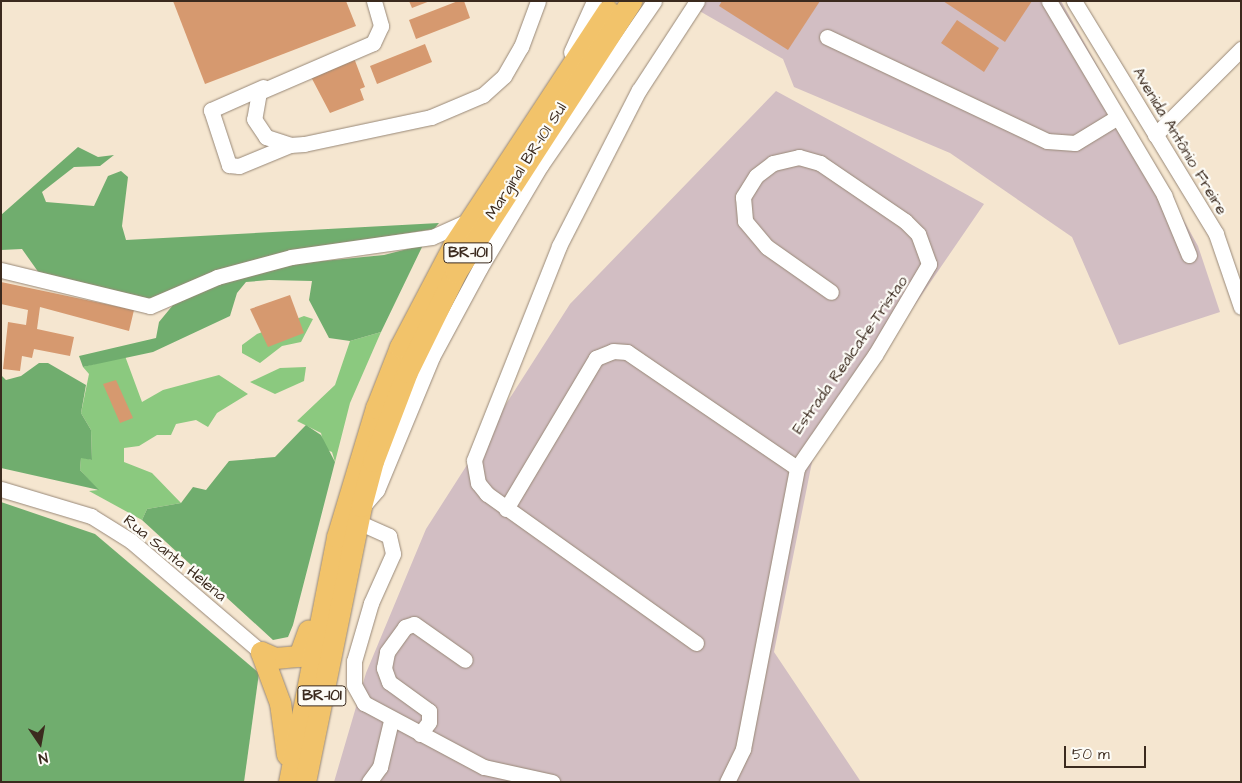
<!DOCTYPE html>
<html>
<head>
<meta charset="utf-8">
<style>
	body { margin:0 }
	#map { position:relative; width:1242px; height:783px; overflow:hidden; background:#f5e6d0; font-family:"Architects Daughter",sans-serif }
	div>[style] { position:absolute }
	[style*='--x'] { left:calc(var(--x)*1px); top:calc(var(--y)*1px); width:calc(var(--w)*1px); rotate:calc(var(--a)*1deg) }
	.industrial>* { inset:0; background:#d2bec3 }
	.green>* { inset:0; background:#8bc97f }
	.forest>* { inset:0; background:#70ad6e }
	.building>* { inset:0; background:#d6996f }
	.roads { filter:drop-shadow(0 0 1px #988877) drop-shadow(0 0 1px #988877) }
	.minor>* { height:15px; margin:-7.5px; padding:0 7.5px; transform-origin:7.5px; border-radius:7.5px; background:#fff }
	.highway>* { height:21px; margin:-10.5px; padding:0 10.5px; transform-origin:10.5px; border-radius:10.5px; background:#f2c36a }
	span { translate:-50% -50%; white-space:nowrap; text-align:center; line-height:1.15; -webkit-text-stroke:4.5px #fdfcf7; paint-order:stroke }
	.shield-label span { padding:1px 4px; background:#fdfcf7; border:1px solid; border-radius:4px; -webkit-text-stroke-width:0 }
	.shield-label { font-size:15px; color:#3b2a1e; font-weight:700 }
	.street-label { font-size:16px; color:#3b2a1e }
	.frame { position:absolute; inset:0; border:2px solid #3b2a1e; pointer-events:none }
	.north { position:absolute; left:15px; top:718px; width:50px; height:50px; -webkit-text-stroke:4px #fdfcf7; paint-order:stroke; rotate:168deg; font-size:14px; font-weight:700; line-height:20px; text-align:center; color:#3b2a1e }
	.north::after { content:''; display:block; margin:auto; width:18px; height:22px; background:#3b2a1e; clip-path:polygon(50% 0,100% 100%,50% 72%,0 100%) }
	.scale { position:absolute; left:1064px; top:746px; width:82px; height:22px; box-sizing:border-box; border:2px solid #3b2a1e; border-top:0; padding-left:6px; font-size:15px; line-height:18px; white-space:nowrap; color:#3b2a1e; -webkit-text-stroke:4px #fdfcf7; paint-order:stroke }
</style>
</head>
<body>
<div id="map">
	<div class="industrial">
		<div style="clip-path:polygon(692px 1px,1061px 1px,1198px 246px,1220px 312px,1119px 345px,1072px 237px,950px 153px,794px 87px,783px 59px,689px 5px)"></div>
		<div style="clip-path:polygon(776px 91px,984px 204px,814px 452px,774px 652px,861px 782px,334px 782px,366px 673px,426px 529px,570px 304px)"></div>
	</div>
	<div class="green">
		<div style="clip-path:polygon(304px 316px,313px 319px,301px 342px,282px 346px,260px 363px,242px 353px,242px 345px,257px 334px)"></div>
		<div style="clip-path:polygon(381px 332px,350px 403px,335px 462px,332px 452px,325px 449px,321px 433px,297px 421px,335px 385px,350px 341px)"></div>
		<div style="clip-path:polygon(125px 356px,142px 402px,163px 390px,219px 375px,248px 394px,217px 413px,208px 427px,196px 420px,176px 424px,171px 435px,157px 435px,139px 446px,124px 448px,124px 462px,152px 473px,181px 503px,147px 509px,142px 520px,89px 491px,98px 490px,80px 470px,81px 457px,92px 460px,91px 430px,81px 413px,89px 374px,83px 367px)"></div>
		<div style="clip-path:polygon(306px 367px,304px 381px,275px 394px,250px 382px,280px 368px)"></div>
	</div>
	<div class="forest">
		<div style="clip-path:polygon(78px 147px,98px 157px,114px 155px,100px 166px,74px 167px,42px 192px,46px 202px,94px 206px,108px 176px,121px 171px,128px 177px,122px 226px,126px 240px,439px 223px,434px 229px,289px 252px,150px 299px,39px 273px,22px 249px,1px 250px,1px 215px)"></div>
		<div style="clip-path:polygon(423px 245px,381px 332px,350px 341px,329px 338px,309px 300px,312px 281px,269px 280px,246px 282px,237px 293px,230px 316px,153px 352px,83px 367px,79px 356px,156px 338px,159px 322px,173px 305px,208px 284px,302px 263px,384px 255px)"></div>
		<div style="clip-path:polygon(39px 363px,48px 363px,86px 385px,81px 413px,91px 430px,92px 460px,81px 458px,80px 470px,99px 490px,1px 468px,1px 375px,6px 380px,21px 376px)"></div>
		<div style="clip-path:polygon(306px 425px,321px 435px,335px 462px,293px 625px,288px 637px,273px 640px,142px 520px,147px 509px,181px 503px,193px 487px,206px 490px,229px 461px,275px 457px)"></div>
		<div style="clip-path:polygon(1px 502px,95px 534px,259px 673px,244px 782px,1px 782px)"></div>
	</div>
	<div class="building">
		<div style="clip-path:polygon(173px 1px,346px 1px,356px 26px,205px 84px)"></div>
		<div style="clip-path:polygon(409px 1px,430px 1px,412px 8px)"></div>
		<div style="clip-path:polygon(458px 1px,464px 1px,470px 18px,416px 39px,409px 20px)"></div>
		<div style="clip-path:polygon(722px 1px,820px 1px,788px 50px,719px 6px)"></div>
		<div style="clip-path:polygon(943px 1px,1032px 1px,1005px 42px)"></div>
		<div style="clip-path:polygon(957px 20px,999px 48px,984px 72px,941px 43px)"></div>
		<div style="clip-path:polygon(425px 44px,432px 62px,377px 84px,370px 66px)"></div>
		<div style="clip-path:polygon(354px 58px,365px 87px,360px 89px,364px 100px,330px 113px,310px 75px)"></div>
		<div style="clip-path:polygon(1px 282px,134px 310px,129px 331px,40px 307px,37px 329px,74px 337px,70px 356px,34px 349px,32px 358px,22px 356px,20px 371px,3px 369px,8px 322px,26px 325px,28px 310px,1px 304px)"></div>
		<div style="clip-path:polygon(290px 295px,304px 333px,268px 347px,250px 309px)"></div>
		<div style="clip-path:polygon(116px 380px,133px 418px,120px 423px,103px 384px)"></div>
	</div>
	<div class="roads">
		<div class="minor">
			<div style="--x:374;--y:1;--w:26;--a:74"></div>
			<div style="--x:381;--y:26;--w:19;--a:115"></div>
			<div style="--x:373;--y:43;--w:124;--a:156.7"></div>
			<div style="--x:259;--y:92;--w:27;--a:100"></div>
			<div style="--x:254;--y:119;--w:22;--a:56"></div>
			<div style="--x:266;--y:137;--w:25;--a:18"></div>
			<div style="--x:290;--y:145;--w:14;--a:-4"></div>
			<div style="--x:304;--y:144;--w:130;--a:-12"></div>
			<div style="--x:431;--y:117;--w:56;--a:-22.9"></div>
			<div style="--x:483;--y:95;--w:28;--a:-42"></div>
			<div style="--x:504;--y:76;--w:34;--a:-60"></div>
			<div style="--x:521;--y:47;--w:49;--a:-69.7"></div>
			<div style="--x:1049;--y:1;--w:226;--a:59.3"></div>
			<div style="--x:1164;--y:195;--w:65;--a:67.4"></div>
			<div style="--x:1074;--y:1;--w:273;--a:58.6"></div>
			<div style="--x:1216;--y:234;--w:77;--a:71.1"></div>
			<div style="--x:827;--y:37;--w:243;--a:25.3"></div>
			<div style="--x:1047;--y:141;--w:28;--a:4"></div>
			<div style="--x:1075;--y:143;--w:48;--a:-31.4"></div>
			<div style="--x:571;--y:52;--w:56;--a:-65.7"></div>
			<div style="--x:263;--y:87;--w:57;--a:156.1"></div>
			<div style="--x:211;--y:110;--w:58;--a:71.9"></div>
			<div style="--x:229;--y:165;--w:10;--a:6"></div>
			<div style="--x:239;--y:166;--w:55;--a:-22.4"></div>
			<div style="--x:1155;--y:135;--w:122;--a:-45"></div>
			<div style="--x:1;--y:270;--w:153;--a:13.6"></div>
			<div style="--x:150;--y:306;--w:73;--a:-23.4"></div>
			<div style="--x:217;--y:277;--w:77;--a:-15.1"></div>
			<div style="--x:291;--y:257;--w:142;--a:-8.1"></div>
			<div style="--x:432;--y:237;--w:42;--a:-24.1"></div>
			<div style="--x:1;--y:489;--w:94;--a:16.7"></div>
			<div style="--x:91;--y:516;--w:47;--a:32"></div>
			<div style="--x:131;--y:541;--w:171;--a:40.5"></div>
			<div style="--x:363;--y:506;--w:21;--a:-49"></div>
			<div style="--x:377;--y:490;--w:144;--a:-67.5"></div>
			<div style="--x:432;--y:357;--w:101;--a:-61.7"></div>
			<div style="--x:480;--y:268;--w:120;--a:-59.4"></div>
			<div style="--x:541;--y:165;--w:199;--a:-55.4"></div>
			<div style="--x:506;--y:509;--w:176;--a:-59.2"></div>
			<div style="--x:596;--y:358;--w:18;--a:-22"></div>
			<div style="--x:613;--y:351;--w:14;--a:4"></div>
			<div style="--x:627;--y:352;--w:206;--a:34.3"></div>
			<div style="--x:358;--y:522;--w:34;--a:24"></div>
			<div style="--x:389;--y:536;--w:18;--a:77"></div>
			<div style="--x:393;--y:554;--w:54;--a:114.2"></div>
			<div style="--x:371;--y:603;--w:60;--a:106.3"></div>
			<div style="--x:354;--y:661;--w:24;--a:90"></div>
			<div style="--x:354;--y:685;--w:21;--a:61"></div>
			<div style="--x:364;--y:703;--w:136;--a:28.1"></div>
			<div style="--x:484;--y:767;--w:70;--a:12.4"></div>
			<div style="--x:696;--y:643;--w:257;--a:-144.5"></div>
			<div style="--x:487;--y:494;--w:14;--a:-129"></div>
			<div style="--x:478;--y:483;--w:23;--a:-100"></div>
			<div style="--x:474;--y:460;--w:230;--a:-68.3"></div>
			<div style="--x:559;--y:246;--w:175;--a:-62.9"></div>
			<div style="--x:639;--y:90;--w:106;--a:-56.9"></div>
			<div style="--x:420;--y:734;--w:15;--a:-53"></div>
			<div style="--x:429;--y:722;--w:11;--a:-90"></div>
			<div style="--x:429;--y:711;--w:49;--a:-144.1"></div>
			<div style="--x:389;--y:682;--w:15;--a:-110"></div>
			<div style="--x:384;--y:668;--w:16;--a:-79"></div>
			<div style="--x:387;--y:652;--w:31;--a:-54"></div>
			<div style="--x:405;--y:627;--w:9;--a:-18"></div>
			<div style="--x:414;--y:624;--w:62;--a:35.2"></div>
			<div style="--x:369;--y:782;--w:19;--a:-54"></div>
			<div style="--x:380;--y:767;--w:47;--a:-76.6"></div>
			<div style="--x:727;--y:782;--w:37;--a:-64"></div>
			<div style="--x:743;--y:749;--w:286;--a:-79.1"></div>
			<div style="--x:797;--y:468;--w:137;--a:-55.4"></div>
			<div style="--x:875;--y:355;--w:106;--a:-59.3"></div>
			<div style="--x:929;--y:264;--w:32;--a:-110"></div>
			<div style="--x:918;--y:234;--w:18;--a:-135"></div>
			<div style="--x:905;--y:221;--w:103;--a:-145.7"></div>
			<div style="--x:820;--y:163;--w:22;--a:-164"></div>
			<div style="--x:799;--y:157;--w:27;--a:167"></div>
			<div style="--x:773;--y:163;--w:21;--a:143"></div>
			<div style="--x:756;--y:176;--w:25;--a:122"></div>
			<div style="--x:743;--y:197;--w:24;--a:85"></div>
			<div style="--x:745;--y:221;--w:34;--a:50"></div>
			<div style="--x:767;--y:247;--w:78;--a:35.1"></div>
		</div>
		<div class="highway">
			<div style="--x:261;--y:652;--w:15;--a:23"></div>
			<div style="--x:275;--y:658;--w:24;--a:-5"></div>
			<div style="--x:299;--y:656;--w:27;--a:-70"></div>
			<div style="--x:261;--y:652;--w:54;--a:69.6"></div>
			<div style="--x:280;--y:703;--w:52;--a:82.3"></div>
			<div style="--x:289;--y:782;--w:250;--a:-78.9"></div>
			<div style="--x:337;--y:537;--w:135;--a:-73.2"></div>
			<div style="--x:376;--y:408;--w:66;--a:-68.5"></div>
			<div style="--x:400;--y:347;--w:114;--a:-62.3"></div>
			<div style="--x:453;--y:246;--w:282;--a:-56.7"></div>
			<div style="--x:305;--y:782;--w:282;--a:-78.5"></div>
			<div style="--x:361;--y:506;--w:47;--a:-75.1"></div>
			<div style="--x:373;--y:461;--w:95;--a:-69.1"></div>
			<div style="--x:407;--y:372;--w:111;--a:-63.9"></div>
			<div style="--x:456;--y:272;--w:323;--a:-57.1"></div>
		</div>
	</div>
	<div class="shield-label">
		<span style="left:468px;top:253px">BR-101</span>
		<span style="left:322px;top:696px">BR-101</span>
	</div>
	<div class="street-label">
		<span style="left:1180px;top:141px;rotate:59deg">Avenida Antônio Freire</span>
		<span style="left:526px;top:161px;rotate:-57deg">Marginal BR-101 Sul</span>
		<span style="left:850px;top:355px;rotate:-55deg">Estrada Realcafe-Tristao</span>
		<span style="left:175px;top:558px;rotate:39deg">Rua Santa Helena</span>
	</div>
	<div class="frame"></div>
	<div class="north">N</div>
	<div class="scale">50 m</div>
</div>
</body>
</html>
